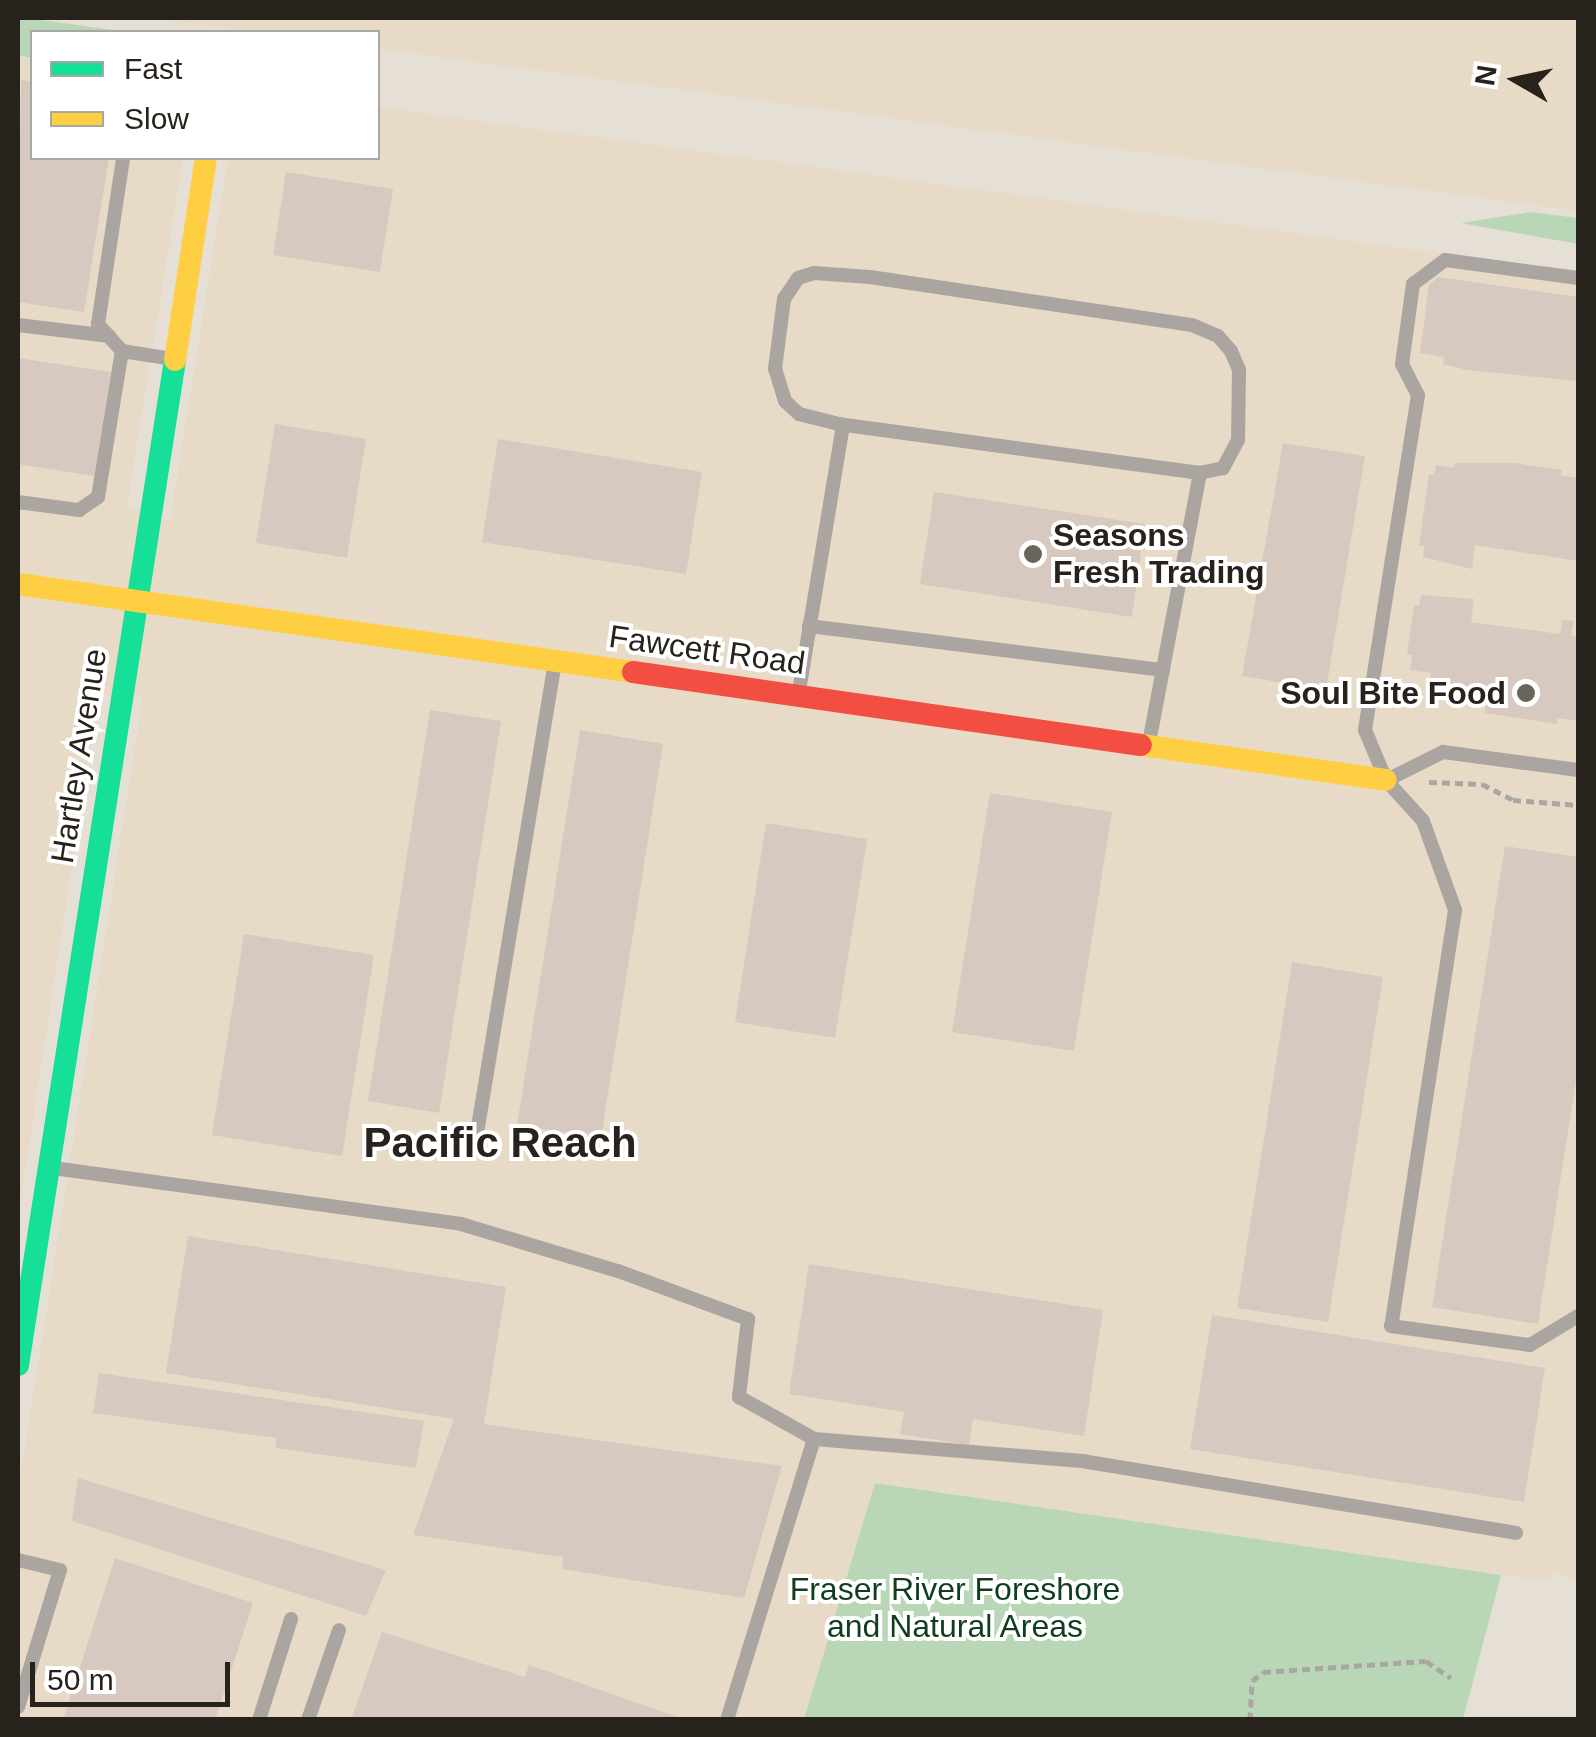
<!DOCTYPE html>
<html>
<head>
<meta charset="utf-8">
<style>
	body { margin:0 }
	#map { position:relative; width:1596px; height:1737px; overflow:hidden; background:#e6dfd5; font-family:Helvetica,sans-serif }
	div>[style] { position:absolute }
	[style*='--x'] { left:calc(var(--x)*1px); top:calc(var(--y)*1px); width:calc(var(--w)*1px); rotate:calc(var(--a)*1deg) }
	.built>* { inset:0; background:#e7dbc8 }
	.green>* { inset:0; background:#b9d6b7 }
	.building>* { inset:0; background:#d7c8c0 }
	.path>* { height:5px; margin-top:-2.5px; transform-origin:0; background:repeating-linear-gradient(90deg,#aaa6a2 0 8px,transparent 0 13px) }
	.lane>* { height:14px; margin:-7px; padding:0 7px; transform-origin:7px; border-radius:7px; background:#aaa5a1 }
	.fast>* { height:22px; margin:-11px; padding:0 11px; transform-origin:11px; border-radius:11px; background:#16e098 }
	.slow>* { height:22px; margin:-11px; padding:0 11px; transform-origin:11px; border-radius:11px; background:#ffcf43 }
	.jam>* { height:22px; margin:-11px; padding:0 11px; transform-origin:11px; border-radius:11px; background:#f24e42 }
	.dots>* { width:28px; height:28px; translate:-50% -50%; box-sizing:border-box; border:5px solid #fff; border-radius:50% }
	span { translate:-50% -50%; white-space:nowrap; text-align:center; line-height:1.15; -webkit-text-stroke:8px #fff; paint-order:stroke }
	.poi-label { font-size:32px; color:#27221b; font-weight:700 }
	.left { translate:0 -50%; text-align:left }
	.right { translate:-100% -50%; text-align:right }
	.street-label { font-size:32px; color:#27221b }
	.park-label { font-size:32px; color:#103d1e }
	.district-label { font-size:42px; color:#27221b; font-weight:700 }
	.frame { position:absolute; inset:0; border:20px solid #27221b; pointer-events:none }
	.legend { position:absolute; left:30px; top:30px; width:350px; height:130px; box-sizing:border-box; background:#fff; border:2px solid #a9a7a4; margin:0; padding:12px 18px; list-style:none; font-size:30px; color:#27221b }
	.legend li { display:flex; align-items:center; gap:20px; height:50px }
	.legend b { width:50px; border:2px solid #a9a7a4 }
	.north { position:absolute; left:1466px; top:30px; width:100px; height:100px; -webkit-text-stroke:8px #fff; paint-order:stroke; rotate:279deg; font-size:28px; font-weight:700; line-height:40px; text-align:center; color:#27221b }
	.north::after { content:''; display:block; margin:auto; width:35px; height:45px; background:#27221b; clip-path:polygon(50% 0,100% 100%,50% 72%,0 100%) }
	.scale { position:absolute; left:30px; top:1662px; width:200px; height:45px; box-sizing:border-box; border:5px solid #27221b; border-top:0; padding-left:12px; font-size:30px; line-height:35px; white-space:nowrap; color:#27221b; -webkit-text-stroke:8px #fff; paint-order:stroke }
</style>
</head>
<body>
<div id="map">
	<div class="built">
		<div style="clip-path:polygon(148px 18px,1578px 18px,1578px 211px,378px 49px,378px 32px,257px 32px)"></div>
		<div style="clip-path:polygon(18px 58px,32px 60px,32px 158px,183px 158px,127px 507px,170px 521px,228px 158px,378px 158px,378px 107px,1578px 272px,1578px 1580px,1555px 1572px,1551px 1580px,1501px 1575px,875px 1483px,804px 1719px,18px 1719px,18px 1492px,143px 696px,98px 695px,18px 1217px)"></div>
	</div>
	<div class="green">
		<div style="clip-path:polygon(18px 18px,27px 18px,127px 32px,32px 32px,32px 58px,18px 56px)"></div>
		<div style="clip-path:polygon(1530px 212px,1578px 218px,1578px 244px,1461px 223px)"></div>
		<div style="clip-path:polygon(875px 1483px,1501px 1575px,1463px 1719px,804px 1719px)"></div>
	</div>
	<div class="building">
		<div style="clip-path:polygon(21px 80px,32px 82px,32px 158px,109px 158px,84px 312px,18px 302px)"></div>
		<div style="clip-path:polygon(286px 172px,393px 189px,380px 272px,273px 255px)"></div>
		<div style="clip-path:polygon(1438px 277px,1578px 297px,1578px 381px,1467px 370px,1443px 364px,1444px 357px,1420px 353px,1429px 285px)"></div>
		<div style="clip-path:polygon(18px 358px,111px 372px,94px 476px,18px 464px)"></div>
		<div style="clip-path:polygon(275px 424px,366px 439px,347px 558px,256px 543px)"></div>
		<div style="clip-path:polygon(498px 439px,702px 472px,686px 574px,482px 542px)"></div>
		<div style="clip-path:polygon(1283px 443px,1365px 456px,1326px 690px,1242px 676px)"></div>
		<div style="clip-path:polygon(1455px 463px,1514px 463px,1562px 470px,1561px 475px,1578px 478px,1578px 561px,1475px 545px,1472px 569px,1423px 557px,1424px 546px,1419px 546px,1429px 474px,1434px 475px,1436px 465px,1454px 468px)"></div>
		<div style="clip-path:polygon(934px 492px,1145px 524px,1132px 617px,920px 584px)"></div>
		<div style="clip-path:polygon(1421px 595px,1474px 599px,1471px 622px,1560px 634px,1562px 620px,1574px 621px,1571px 636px,1578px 637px,1578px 721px,1557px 718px,1557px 724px,1485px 713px,1487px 698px,1467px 695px,1468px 689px,1449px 687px,1450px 680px,1431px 678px,1431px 673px,1410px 670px,1412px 655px,1407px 654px,1414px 605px,1419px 606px)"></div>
		<div style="clip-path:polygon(430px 710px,501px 721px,439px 1113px,368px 1101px)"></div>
		<div style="clip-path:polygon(580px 730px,663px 744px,601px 1138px,517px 1125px)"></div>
		<div style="clip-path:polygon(990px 793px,1112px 812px,1074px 1051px,952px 1032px)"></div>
		<div style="clip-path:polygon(766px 823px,867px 839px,835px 1038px,735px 1022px)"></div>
		<div style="clip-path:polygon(1505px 846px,1578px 857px,1578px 1067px,1538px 1324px,1432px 1307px)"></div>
		<div style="clip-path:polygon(244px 934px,374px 955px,342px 1156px,212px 1135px)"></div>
		<div style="clip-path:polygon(1292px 962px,1383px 977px,1328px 1322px,1237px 1308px)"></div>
		<div style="clip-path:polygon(188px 1236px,506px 1287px,484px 1424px,782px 1466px,744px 1598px,562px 1569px,563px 1557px,413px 1535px,454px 1419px,166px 1373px)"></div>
		<div style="clip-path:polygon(809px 1264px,1103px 1310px,1084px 1436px,973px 1419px,969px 1445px,900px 1434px,904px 1412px,789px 1394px)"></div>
		<div style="clip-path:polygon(1212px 1315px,1545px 1368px,1524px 1502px,1190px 1449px)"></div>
		<div style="clip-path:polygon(99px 1373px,424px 1421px,416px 1468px,276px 1448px,276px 1438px,93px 1413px)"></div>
		<div style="clip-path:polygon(78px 1478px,386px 1570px,366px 1616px,72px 1521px)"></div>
		<div style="clip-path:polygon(115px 1558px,253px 1603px,215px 1720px,63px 1720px)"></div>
		<div style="clip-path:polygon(382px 1632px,525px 1677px,529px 1665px,686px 1720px,351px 1720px)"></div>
	</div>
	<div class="path">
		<div style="--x:1429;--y:782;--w:53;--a:2.2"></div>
		<div style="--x:1482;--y:784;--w:35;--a:27"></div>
		<div style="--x:1513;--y:800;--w:65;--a:4.4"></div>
		<div style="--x:1250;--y:1720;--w:39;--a:-87"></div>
		<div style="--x:1252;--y:1681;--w:14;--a:-39"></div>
		<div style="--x:1263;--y:1672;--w:163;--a:-3.9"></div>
		<div style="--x:1426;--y:1661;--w:30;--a:34"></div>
	</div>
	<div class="lane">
		<div style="--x:814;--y:273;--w:56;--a:4.1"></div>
		<div style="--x:870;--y:277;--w:326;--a:8.5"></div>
		<div style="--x:1192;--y:325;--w:28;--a:23"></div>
		<div style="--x:1218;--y:336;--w:20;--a:49"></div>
		<div style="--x:1231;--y:351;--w:21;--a:67"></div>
		<div style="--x:1239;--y:370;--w:70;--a:90.8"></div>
		<div style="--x:1238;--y:440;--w:32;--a:118"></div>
		<div style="--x:1223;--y:468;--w:24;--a:168"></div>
		<div style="--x:1200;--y:473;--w:360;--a:-172.3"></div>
		<div style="--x:843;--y:425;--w:45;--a:-166"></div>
		<div style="--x:799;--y:414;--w:19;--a:-137"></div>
		<div style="--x:785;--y:401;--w:34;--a:-107"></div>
		<div style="--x:775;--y:369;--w:71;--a:-82.7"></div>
		<div style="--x:784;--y:299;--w:25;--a:-56"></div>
		<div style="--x:798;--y:278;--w:17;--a:-17"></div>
		<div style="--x:1578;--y:278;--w:134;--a:-172.3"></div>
		<div style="--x:1445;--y:260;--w:40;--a:143"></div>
		<div style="--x:1413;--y:284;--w:81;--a:97.8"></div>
		<div style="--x:1402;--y:364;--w:35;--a:63"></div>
		<div style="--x:1418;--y:395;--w:339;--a:99"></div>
		<div style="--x:1365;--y:730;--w:54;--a:67.2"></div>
		<div style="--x:1386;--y:780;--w:55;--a:47.9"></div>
		<div style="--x:1423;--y:821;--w:95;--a:70.2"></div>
		<div style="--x:1455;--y:910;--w:421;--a:98.7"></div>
		<div style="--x:1391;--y:1326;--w:140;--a:7.8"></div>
		<div style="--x:1530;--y:1345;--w:56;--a:-31.1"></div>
		<div style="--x:18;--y:325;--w:92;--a:6.9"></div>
		<div style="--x:122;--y:351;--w:36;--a:-132"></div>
		<div style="--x:98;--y:324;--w:168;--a:-81.4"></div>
		<div style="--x:18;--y:502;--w:62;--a:7.5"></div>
		<div style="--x:79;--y:510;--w:23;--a:-34"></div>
		<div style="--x:98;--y:497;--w:148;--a:-80.7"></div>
		<div style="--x:122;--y:351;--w:52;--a:8.9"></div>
		<div style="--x:809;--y:626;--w:357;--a:7.1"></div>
		<div style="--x:799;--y:691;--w:270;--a:-80.6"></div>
		<div style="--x:1149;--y:743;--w:275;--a:-79.3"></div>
		<div style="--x:1387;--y:780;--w:63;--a:-26.6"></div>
		<div style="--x:1443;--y:752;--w:136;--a:7.6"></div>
		<div style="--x:474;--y:1151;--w:492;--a:-80.6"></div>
		<div style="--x:53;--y:1168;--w:412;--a:7.8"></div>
		<div style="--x:461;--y:1224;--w:164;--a:16.7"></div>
		<div style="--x:618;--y:1271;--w:139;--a:20.3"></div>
		<div style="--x:748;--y:1319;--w:79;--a:96.6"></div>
		<div style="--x:739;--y:1397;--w:86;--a:29.2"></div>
		<div style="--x:18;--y:1560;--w:43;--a:13.4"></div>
		<div style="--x:60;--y:1570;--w:143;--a:107"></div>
		<div style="--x:259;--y:1720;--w:106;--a:-72.4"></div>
		<div style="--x:308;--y:1720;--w:95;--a:-71"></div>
		<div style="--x:727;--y:1720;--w:294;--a:-72.8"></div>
		<div style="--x:814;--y:1439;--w:269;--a:4.7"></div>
		<div style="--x:1082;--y:1461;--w:440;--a:9.4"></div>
	</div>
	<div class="fast">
		<div style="--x:18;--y:1365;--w:1017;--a:-81.12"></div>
	</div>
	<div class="slow">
		<div style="--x:175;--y:360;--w:204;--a:-81.3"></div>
		<div style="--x:18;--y:584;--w:621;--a:8.14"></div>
		<div style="--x:1141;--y:745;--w:247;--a:8.1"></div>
	</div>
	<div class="jam">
		<div style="--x:633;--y:672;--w:513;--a:8.18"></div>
	</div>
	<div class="dots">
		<div style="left:1033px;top:554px;background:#6a645c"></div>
		<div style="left:1526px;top:693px;background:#6a645c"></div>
	</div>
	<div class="poi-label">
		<span class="left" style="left:1053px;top:554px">Seasons<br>Fresh Trading</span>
		<span class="right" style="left:1506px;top:693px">Soul Bite Food</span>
	</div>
	<div class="street-label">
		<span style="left:707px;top:650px;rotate:8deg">Fawcett Road</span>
		<span style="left:79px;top:756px;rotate:-81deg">Hartley Avenue</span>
	</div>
	<div class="park-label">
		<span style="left:955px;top:1608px">Fraser River Foreshore<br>and Natural Areas</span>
	</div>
	<div class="district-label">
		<span style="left:500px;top:1143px">Pacific Reach</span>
	</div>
	<div class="frame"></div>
	<ul class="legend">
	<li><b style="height:12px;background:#16e098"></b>Fast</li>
	<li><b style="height:12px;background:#ffcf43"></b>Slow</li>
	</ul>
	<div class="north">N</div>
	<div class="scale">50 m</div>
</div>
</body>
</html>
